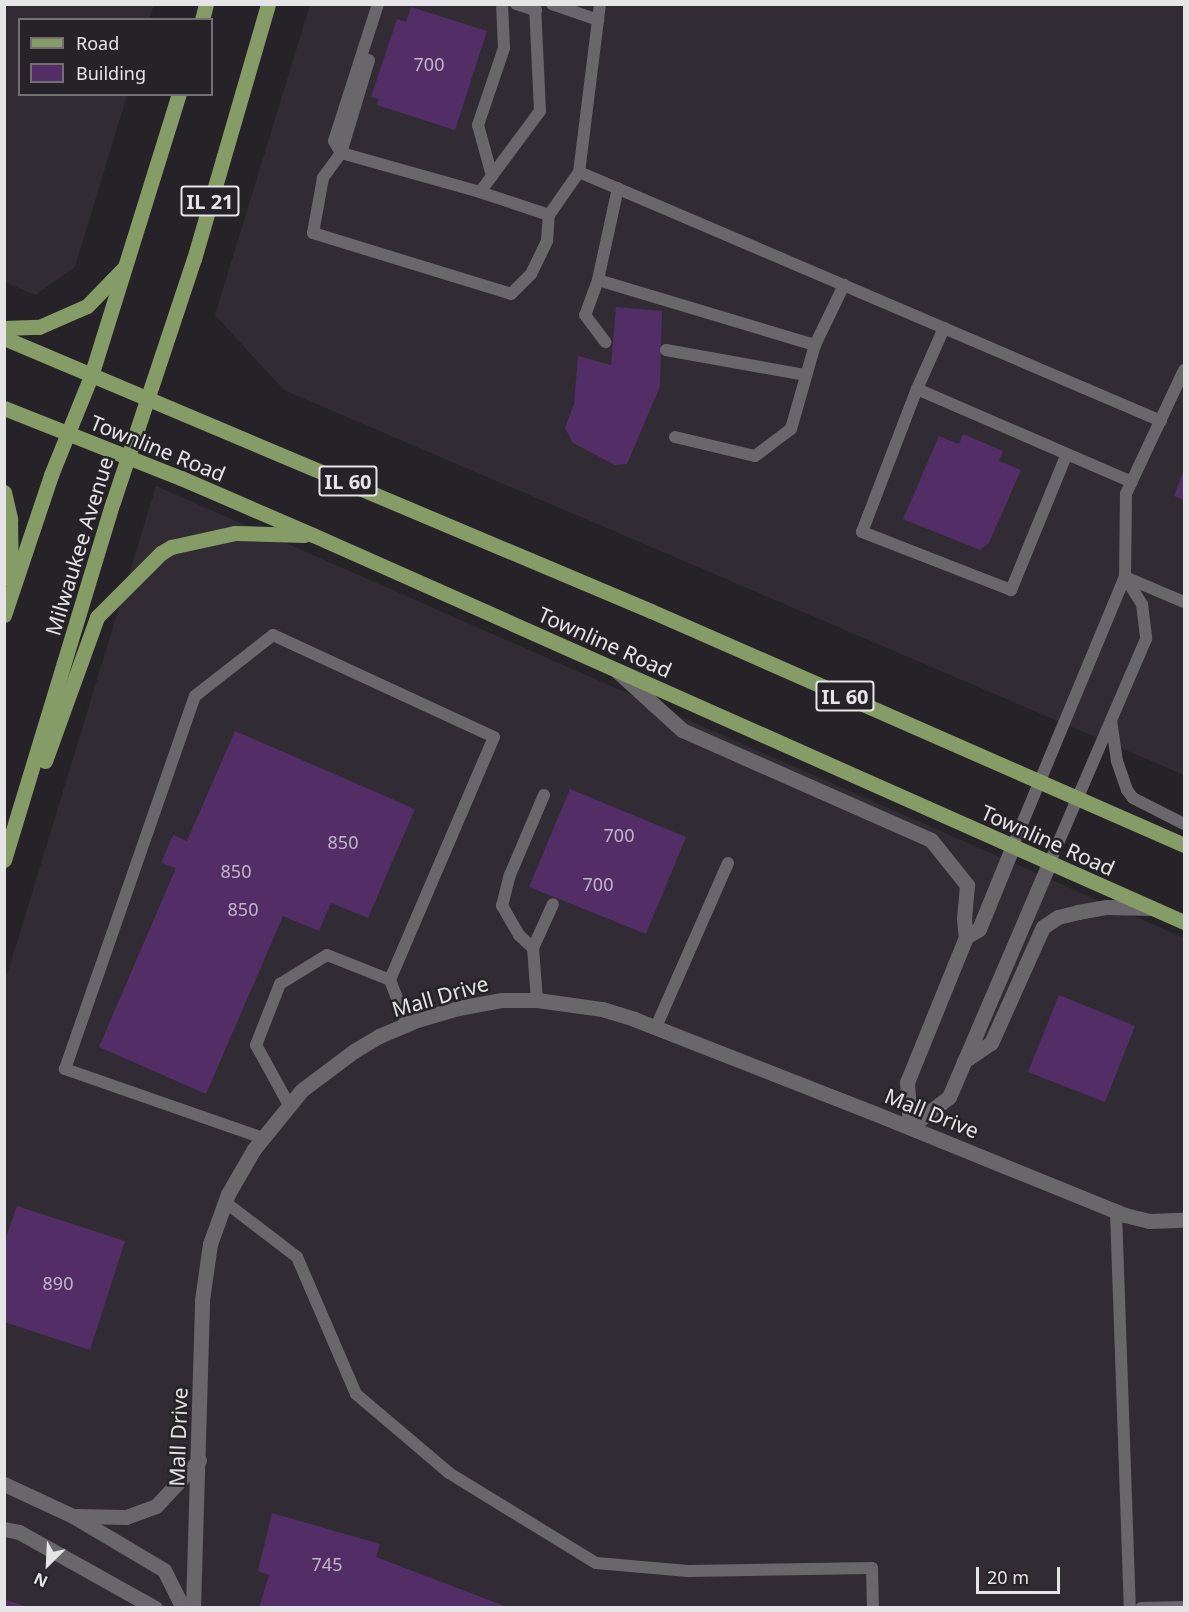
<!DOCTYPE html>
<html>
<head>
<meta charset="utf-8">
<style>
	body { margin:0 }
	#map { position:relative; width:1189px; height:1612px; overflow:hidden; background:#252327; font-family:"Noto Sans",sans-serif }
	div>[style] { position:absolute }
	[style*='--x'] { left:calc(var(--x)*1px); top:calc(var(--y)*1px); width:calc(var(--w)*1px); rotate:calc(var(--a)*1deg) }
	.built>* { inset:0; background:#312c34 }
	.building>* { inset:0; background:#522d66 }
	.service>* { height:12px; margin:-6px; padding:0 6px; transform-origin:6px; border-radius:6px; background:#69676b }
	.tertiary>* { height:15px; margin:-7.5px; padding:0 7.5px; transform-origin:7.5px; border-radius:7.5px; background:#69676b }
	.primary>* { height:15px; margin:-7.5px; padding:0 7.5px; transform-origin:7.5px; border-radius:7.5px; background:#869c66 }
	span { translate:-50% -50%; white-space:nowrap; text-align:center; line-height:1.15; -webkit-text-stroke:5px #252327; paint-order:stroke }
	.number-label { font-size:18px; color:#c0b6c6 }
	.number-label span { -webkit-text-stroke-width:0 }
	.shield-label span { padding:2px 4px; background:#252327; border:2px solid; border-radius:4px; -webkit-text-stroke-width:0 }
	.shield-label { font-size:20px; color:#e5e4e6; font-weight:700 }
	.street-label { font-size:21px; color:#e5e4e6 }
	.frame { position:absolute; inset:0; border:6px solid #e5e4e6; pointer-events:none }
	.legend { position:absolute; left:18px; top:18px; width:195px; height:78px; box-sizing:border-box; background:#252327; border:2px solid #727073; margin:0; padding:8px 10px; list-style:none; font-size:18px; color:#e5e4e6 }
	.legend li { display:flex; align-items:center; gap:12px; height:30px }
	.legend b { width:30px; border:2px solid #727073 }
	.north { position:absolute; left:18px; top:1534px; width:60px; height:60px; -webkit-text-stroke:4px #252327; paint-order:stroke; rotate:204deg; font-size:16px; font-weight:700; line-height:24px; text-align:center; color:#e5e4e6 }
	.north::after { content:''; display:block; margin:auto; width:21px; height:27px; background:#e5e4e6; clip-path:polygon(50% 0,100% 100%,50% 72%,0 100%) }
	.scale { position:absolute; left:976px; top:1567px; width:84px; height:27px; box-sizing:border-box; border:3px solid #e5e4e6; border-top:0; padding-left:8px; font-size:18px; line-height:21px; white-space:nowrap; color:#e5e4e6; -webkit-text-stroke:4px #252327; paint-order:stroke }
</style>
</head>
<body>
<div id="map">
	<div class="built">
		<div style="clip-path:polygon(4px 5px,154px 5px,149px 19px,20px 20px,20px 94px,127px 95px,75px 267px,35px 295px,5px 282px)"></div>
		<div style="clip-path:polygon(310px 5px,1184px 5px,1184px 775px,284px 390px,215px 315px)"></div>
		<div style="clip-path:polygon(156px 486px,1184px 938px,1184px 1607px,5px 1608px,5px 982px)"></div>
	</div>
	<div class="building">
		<div style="clip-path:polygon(411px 7px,487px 31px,455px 130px,377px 105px,379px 99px,371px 97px,397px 19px,406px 22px)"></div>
		<div style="clip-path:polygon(616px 307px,662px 311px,660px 386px,627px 464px,615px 465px,573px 443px,565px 428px,574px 404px,578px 356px,611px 365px)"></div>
		<div style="clip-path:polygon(963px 434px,1003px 451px,999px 461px,1021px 470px,989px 543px,980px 550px,903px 519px,939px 436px,959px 444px)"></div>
		<div style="clip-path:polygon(1184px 470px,1184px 500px,1174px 496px)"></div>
		<div style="clip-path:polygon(235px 731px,415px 809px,368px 918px,331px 903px,319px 931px,283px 916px,206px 1094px,99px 1047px,176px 868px,161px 863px,173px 835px,187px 841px)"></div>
		<div style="clip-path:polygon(570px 789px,686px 837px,646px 934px,529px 887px)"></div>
		<div style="clip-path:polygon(1059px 995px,1135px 1026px,1105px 1102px,1028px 1072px)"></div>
		<div style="clip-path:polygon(17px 1206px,125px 1241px,90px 1350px,4px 1322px,4px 1243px)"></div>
		<div style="clip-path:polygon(272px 1513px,380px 1544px,376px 1557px,510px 1608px,259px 1608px,269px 1575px,258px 1571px)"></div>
		<div style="clip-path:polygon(4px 1599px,27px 1607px,27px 1608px,4px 1608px)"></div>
	</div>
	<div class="service">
		<div style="--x:516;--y:4;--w:21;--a:17"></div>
		<div style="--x:552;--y:4;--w:49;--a:19.2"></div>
		<div style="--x:600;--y:4;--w:169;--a:97.1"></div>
		<div style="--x:579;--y:172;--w:633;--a:23.16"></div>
		<div style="--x:341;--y:153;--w:14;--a:-120"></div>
		<div style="--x:334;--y:141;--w:144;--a:-72.2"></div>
		<div style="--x:341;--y:153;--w:97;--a:-73.2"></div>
		<div style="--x:492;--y:176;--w:53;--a:-105.4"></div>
		<div style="--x:478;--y:125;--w:81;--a:-71.3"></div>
		<div style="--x:504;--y:48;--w:44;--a:-92.6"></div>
		<div style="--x:618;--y:188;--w:94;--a:102.3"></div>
		<div style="--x:598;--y:280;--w:227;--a:16.7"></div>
		<div style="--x:815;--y:345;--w:67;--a:-64.2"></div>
		<div style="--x:480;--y:192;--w:101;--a:-53.5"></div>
		<div style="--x:540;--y:111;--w:107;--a:-92.7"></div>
		<div style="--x:549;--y:215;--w:73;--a:-161.6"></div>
		<div style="--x:480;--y:192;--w:144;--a:-164.3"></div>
		<div style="--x:341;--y:153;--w:31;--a:126"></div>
		<div style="--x:323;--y:178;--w:56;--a:100.3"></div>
		<div style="--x:313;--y:233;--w:207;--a:17.1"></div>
		<div style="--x:511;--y:294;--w:28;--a:-45"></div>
		<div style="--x:531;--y:274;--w:37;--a:-64"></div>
		<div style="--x:547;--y:241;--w:26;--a:-86"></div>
		<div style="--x:549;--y:215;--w:52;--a:-55.1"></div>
		<div style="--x:598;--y:280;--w:37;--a:110"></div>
		<div style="--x:585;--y:315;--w:34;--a:53"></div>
		<div style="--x:666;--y:350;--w:141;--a:10.2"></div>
		<div style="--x:1184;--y:370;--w:137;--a:115.1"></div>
		<div style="--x:1126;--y:494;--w:83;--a:90.7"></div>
		<div style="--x:1125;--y:577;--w:64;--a:23"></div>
		<div style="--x:917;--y:389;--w:67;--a:-66.1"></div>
		<div style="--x:675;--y:437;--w:82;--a:13.4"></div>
		<div style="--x:755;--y:456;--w:45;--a:-36.9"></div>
		<div style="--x:791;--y:429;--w:87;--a:-74.1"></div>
		<div style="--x:1066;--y:456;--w:145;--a:112.3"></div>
		<div style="--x:1011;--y:590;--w:160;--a:-158.7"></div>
		<div style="--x:862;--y:532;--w:153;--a:-69"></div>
		<div style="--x:917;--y:389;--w:234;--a:23.4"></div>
		<div style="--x:1111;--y:720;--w:41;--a:81.7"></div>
		<div style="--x:1117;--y:761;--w:31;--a:71"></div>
		<div style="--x:1127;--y:790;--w:10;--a:53"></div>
		<div style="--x:1133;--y:798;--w:57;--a:27"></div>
		<div style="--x:1012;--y:848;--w:294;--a:-67.4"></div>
		<div style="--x:1125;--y:577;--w:32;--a:58"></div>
		<div style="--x:1142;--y:604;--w:35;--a:83"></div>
		<div style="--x:1146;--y:639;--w:245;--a:113.3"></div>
		<div style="--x:533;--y:948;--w:48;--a:-65.6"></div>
		<div style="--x:537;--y:1000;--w:52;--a:-94.4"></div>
		<div style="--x:533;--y:948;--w:19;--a:-137"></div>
		<div style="--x:519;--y:935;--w:34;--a:-120"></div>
		<div style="--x:502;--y:906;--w:32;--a:-76"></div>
		<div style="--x:510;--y:875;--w:87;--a:-67"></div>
		<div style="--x:656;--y:1027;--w:179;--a:-66.3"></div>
		<div style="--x:289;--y:1105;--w:68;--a:-118.8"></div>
		<div style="--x:256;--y:1045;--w:66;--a:-68.5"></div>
		<div style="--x:280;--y:984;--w:55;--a:-31.7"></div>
		<div style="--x:327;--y:955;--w:68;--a:21.6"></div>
		<div style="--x:263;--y:1138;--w:210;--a:-160.8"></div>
		<div style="--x:65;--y:1069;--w:395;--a:-70.8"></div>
		<div style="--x:195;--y:696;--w:99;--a:-38"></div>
		<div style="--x:273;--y:635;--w:243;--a:24.8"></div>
		<div style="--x:494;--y:737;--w:264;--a:113.2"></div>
		<div style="--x:390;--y:980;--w:47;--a:68.9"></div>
		<div style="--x:225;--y:1202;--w:91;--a:37.4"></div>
		<div style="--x:297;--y:1257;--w:149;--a:66.7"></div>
		<div style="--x:356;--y:1394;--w:122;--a:40.3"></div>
		<div style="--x:449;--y:1473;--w:172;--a:31.5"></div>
		<div style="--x:596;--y:1563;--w:92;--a:5"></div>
		<div style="--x:688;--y:1571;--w:184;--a:-0.9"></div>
		<div style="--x:872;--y:1568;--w:40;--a:88.6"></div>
		<div style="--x:1116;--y:1212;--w:396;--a:88"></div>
		<div style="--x:1141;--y:1608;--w:43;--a:-1.3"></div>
	</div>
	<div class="tertiary">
		<div style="--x:617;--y:671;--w:88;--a:42.2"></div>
		<div style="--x:682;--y:730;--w:272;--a:23.8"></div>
		<div style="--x:931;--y:840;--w:58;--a:51.3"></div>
		<div style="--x:967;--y:885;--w:34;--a:95"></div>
		<div style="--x:964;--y:919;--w:18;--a:84"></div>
		<div style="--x:966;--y:937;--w:157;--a:112.1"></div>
		<div style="--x:907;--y:1082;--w:45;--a:86.2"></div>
		<div style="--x:966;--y:937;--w:15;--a:-32"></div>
		<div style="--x:979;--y:929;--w:87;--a:-67.8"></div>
		<div style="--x:964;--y:1061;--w:32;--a:-34"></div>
		<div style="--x:991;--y:1043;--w:127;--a:-65.9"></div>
		<div style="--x:1043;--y:927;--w:18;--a:-34"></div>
		<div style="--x:1058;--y:917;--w:21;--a:-14"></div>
		<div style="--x:1078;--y:912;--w:29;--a:-10"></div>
		<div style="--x:1107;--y:907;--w:44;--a:1.3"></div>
		<div style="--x:910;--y:1127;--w:49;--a:-37.6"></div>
		<div style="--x:949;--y:1097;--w:254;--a:-66.8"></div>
		<div style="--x:4;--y:1484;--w:76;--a:24.9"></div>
		<div style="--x:73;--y:1516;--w:106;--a:30.7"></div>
		<div style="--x:164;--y:1570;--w:42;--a:63.4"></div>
		<div style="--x:74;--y:1516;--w:52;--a:1.1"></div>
		<div style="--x:126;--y:1517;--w:32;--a:-20"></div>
		<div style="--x:156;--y:1506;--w:63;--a:-46.9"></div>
		<div style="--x:4;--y:1529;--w:15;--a:11"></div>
		<div style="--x:19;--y:1532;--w:156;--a:29.2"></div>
		<div style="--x:193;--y:1608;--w:308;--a:-88.3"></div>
		<div style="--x:202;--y:1300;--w:57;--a:-81.9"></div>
		<div style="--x:210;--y:1244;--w:53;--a:-70.2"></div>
		<div style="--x:228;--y:1194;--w:52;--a:-60"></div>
		<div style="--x:254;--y:1149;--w:76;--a:-50.9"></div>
		<div style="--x:302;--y:1090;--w:65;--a:-36.9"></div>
		<div style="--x:354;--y:1051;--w:29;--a:-31"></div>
		<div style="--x:379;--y:1036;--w:41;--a:-22.8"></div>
		<div style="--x:417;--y:1020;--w:43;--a:-16.3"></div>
		<div style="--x:458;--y:1008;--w:45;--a:-10.3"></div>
		<div style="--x:502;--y:1000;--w:35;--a:0"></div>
		<div style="--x:537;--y:1000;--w:66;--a:7.9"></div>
		<div style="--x:602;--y:1009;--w:34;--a:17"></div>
		<div style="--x:634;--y:1019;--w:252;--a:21.4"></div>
		<div style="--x:869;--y:1111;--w:276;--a:22.1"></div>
		<div style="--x:1125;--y:1215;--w:25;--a:14"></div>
		<div style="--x:1149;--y:1221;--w:35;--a:-2"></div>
	</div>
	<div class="primary">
		<div style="--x:202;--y:20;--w:16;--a:-76"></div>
		<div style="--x:4;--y:328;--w:35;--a:-2"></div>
		<div style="--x:39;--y:327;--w:52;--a:-23.6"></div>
		<div style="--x:87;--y:306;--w:53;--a:-45.8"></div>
		<div style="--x:4;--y:338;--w:702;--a:22.88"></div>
		<div style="--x:651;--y:611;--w:582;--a:23.7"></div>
		<div style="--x:4;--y:408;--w:190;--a:21.6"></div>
		<div style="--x:181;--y:478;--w:144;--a:23.4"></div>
		<div style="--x:313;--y:535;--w:953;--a:23.96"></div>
		<div style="--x:4;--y:492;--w:28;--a:77"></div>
		<div style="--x:10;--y:519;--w:61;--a:89.1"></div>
		<div style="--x:4;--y:615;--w:148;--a:-71.4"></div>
		<div style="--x:51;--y:475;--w:107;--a:-68"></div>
		<div style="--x:91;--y:376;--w:295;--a:-72.7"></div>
		<div style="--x:45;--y:761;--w:153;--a:-70.1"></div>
		<div style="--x:97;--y:617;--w:91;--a:-45"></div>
		<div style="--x:161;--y:553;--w:12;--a:-31"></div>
		<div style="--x:171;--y:547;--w:66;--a:-12.3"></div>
		<div style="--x:235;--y:533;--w:69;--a:1.7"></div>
		<div style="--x:4;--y:860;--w:374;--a:-73.1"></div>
		<div style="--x:113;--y:502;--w:256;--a:-71.6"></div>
		<div style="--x:194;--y:259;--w:266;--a:-73.8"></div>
	</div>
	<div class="number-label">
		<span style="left:429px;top:64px">700</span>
		<span style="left:619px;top:835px">700</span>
		<span style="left:343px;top:842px">850</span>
		<span style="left:236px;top:871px">850</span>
		<span style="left:598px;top:884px">700</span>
		<span style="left:243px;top:909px">850</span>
		<span style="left:58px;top:1283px">890</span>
		<span style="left:327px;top:1564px">745</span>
	</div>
	<div class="shield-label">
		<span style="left:210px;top:201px">IL 21</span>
		<span style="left:348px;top:481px">IL 60</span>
		<span style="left:845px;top:696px">IL 60</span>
	</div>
	<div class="street-label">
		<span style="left:158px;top:448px;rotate:22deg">Townline Road</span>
		<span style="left:79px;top:546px;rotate:-73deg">Milwaukee Avenue</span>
		<span style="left:605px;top:642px;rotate:24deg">Townline Road</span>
		<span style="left:1048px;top:840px;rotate:24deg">Townline Road</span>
		<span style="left:440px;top:996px;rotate:-16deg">Mall Drive</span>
		<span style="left:932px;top:1113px;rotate:22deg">Mall Drive</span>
		<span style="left:178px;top:1437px;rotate:-88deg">Mall Drive</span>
	</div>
	<div class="frame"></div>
	<ul class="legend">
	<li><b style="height:8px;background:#869c66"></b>Road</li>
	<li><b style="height:16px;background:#522d66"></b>Building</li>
	</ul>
	<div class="north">N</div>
	<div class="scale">20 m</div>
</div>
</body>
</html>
